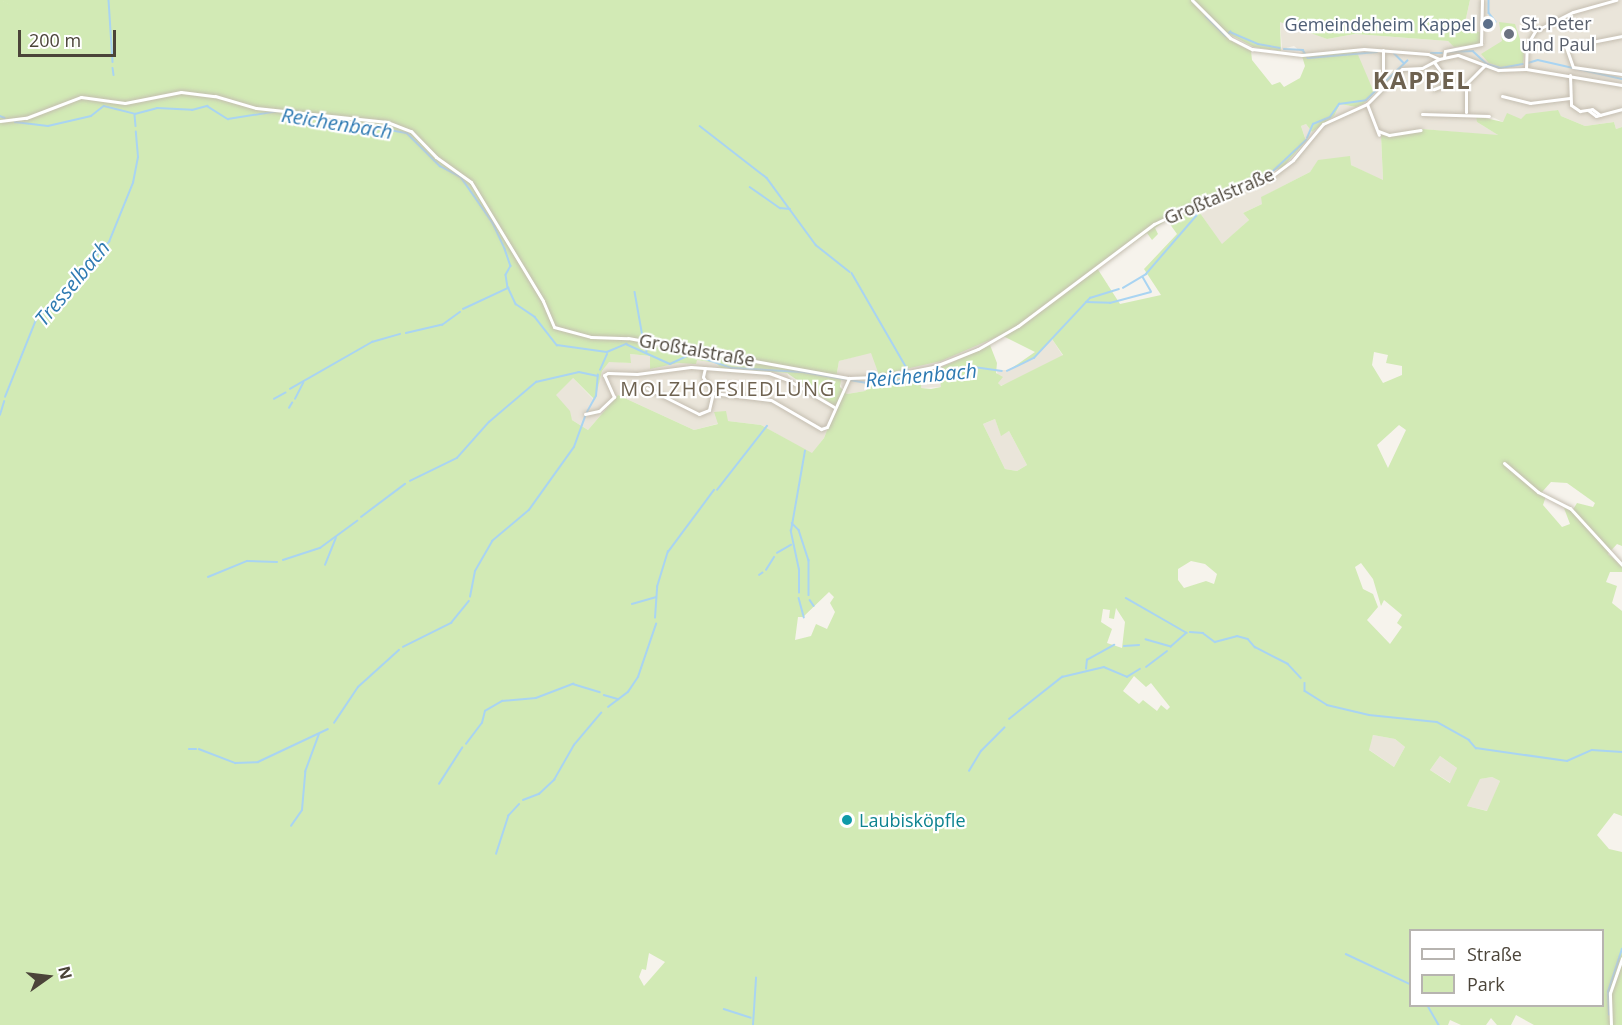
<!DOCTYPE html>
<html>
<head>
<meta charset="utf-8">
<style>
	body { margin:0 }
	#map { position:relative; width:1622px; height:1025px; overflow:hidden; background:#f6f3ec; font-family:"Open Sans",sans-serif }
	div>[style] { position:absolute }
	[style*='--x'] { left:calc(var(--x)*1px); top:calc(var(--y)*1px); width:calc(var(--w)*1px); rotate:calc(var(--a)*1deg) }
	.residential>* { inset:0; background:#eae5da }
	.green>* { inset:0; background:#d2eab5 }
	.stream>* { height:1.5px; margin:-0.75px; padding:0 0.75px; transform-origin:0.75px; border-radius:0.75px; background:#a9d4f2 }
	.roads { filter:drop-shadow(0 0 2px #c2bbae) drop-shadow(0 0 2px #c2bbae) }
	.minor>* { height:3px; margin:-1.5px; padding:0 1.5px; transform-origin:1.5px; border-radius:1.5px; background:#fff }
	.dots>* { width:16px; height:16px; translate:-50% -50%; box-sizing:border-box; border:3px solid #fff; border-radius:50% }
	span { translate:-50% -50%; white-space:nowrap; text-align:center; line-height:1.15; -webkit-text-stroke:4.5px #fff; paint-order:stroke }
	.service-label { font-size:18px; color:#4e5e75 }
	.right { translate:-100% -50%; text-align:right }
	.worship-label { font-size:18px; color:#5b616d }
	.left { translate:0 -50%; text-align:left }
	.street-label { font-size:18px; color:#4b4439 }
	.culture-label { font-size:18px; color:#0d838f }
	.water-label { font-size:20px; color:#2e7ab2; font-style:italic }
	.neighbourhood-label { font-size:20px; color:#6e6250; letter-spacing:1.5px }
	.district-label { font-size:24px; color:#6e6250; font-weight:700; letter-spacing:1.5px }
	.legend { position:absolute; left:1409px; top:929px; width:195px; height:78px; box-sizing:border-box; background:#fff; border:2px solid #b7b4b0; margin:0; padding:8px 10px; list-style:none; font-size:18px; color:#4b4439 }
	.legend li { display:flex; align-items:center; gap:12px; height:30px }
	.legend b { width:30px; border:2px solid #b7b4b0 }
	.north { position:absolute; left:18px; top:947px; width:60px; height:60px; -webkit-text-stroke:4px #fff; paint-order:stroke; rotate:76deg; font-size:16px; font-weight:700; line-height:24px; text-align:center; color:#4b4439 }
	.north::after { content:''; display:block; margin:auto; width:21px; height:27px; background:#4b4439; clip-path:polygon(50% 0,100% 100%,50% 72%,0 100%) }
	.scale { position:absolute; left:18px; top:30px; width:98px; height:27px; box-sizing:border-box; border:3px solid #4b4439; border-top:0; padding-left:8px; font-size:18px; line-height:21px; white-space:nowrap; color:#4b4439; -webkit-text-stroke:4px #fff; paint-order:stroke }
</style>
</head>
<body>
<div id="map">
	<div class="residential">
		<div style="clip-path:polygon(1470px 0,1622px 0,1622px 127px,1616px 129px,1614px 122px,1585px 126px,1561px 116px,1557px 110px,1521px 119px,1503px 122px,1490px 116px,1477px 122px,1500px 136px,1422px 129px,1381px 135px,1383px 181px,1351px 165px,1319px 160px,1310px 172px,1262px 197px,1262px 204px,1243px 213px,1249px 220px,1222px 245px,1200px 213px,1203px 199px,1271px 174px,1288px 164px,1306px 141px,1301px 126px,1306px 124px,1312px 132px,1334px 116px,1340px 104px,1356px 107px,1363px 104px,1375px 94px,1390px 75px,1373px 90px,1355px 54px,1306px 56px,1294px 46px,1282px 49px,1280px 21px,1327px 39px,1355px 34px,1448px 41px,1457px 50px,1485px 43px,1484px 33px,1471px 31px,1465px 23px)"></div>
		<div style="clip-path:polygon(1001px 335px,1004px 337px,943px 367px,945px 378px,941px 387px,921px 388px,923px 373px,869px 381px,871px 386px,865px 391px,847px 394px,836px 378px,839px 361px,871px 352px)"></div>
		<div style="clip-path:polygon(1052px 339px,1063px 356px,1021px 378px,1000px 386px,998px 383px,997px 370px,1009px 370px,1035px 358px)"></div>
		<div style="clip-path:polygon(630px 354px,650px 356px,650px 368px,697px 360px,716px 363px,722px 368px,787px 373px,789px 378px,836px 406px,824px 438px,812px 454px,761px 425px,728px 421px,694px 430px,618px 395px,588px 430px,572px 420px,555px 395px,572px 377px,594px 400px,602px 371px,609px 361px,630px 363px)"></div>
		<div style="clip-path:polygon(995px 419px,1001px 435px,1009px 431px,1027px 465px,1017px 471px,1005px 469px,983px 424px)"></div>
		<div style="clip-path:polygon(1373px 735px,1395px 739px,1405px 747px,1394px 767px,1368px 749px)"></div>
		<div style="clip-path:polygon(1440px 756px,1457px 768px,1451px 783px,1430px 770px)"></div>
		<div style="clip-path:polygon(1492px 777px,1500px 781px,1488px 811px,1467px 806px,1479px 779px)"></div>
	</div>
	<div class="green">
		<div style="clip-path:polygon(evenodd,0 0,1470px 0,1465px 23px,1470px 24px,1471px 31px,1480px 32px,1482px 41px,1478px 45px,1454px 47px,1448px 41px,1355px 34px,1327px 39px,1280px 22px,1281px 51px,1254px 47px,1227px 33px,1233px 42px,1251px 51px,1252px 60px,1272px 85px,1280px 82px,1284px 87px,1300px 78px,1305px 66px,1302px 56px,1356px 50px,1373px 90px,1392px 76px,1363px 104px,1356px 107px,1340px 104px,1334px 116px,1312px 132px,1306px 124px,1301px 126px,1306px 141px,1283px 167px,1197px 202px,1200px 213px,1222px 244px,1249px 220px,1243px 213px,1262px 204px,1261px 197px,1310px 172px,1318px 160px,1350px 156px,1351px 165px,1383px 180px,1381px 135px,1422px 129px,1498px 135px,1477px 122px,1476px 116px,1503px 122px,1507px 113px,1521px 119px,1526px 114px,1558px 110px,1561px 116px,1585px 126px,1614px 122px,1616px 129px,1622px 127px,1622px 546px,1617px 544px,1608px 554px,1622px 566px,1622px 572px,1610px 572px,1606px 582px,1617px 586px,1612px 603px,1622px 611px,1622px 816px,1614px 813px,1597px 835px,1609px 849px,1622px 852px,1622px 1025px,1534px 1025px,1516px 1015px,1511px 1025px,1497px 1025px,1491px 1018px,1486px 1025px,1461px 1025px,1450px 1020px,1448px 1025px,0 1025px,0 0,1167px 220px,1177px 234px,1144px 269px,1161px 295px,1120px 304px,1097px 268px,1147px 233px,1152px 240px,1158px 234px,1155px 228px,1167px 220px,0 0,1001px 335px,1035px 352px,1009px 370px,1035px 358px,1052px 339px,1063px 355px,1001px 386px,998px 383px,1003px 377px,996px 373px,997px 363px,990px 345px,942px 367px,945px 378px,940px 380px,941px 387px,931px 389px,921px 388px,923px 372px,868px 381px,871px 386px,865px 391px,847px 394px,840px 387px,841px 379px,836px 378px,839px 361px,871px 353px,879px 375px,941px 361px,1001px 335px,0 0,1374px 352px,1388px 355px,1386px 363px,1402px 366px,1402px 375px,1383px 383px,1372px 365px,1374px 352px,0 0,630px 354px,650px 356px,650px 369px,679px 363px,696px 364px,697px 360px,716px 363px,721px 368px,787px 373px,836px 407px,824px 438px,812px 453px,761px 425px,728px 421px,726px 411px,714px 412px,718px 424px,694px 430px,618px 395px,588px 430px,572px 420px,570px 411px,556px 395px,573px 378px,595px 400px,602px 371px,609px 362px,631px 363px,630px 354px,0 0,995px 419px,1001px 436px,1009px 431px,1027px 465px,1017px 471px,1005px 469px,983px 424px,995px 419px,0 0,1399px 425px,1406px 430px,1388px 468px,1377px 445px,1399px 425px,0 0,1551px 482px,1567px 483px,1595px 503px,1593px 507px,1577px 503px,1572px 511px,1564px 508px,1570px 524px,1562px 527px,1543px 505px,1546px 496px,1542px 492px,1551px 482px,0 0,1191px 561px,1205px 564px,1217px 574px,1214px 584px,1206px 581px,1184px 588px,1178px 580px,1178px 569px,1191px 561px,0 0,1361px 563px,1373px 579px,1381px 606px,1384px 600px,1402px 615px,1397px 623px,1402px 627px,1390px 644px,1367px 620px,1378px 607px,1373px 594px,1363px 589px,1355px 567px,1361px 563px,0 0,829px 592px,834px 597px,830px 603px,835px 612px,827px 629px,816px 624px,811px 636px,795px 640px,798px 617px,803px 617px,829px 592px,0 0,1116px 608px,1125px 622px,1122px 648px,1107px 643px,1112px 629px,1101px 622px,1103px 609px,1110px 610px,1109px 618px,1114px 619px,1116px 608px,0 0,1134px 676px,1146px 687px,1151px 683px,1170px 707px,1167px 710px,1161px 705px,1157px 711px,1143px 700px,1139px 704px,1123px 691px,1134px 676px,0 0,1373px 735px,1395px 739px,1405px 747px,1394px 767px,1369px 750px,1373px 735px,0 0,1440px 756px,1457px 768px,1450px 783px,1430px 770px,1440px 756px,0 0,1492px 777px,1500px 781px,1487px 811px,1467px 806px,1480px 779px,1492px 777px,0 0,1410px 930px,1602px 930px,1602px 1006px,1410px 1006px,1410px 930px,0 0,649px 953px,665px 962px,644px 986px,639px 977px,642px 969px,646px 970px,649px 953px)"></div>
		<div style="clip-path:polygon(1499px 22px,1515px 24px,1524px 51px,1523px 64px,1501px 67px,1489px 63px,1481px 54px,1502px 41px)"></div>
	</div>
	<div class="stream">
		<div style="--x:109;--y:0;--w:62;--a:86.3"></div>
		<div style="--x:1489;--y:0;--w:13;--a:90"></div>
		<div style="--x:1489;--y:13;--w:11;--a:52"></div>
		<div style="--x:1206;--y:16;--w:28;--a:45"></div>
		<div style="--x:1226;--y:36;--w:6;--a:-45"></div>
		<div style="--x:1230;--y:32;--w:30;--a:23"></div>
		<div style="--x:1258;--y:44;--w:22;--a:10"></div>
		<div style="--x:1284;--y:49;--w:19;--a:3"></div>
		<div style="--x:1303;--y:50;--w:9;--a:58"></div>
		<div style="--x:1308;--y:58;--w:69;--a:-5"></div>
		<div style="--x:1447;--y:52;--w:26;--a:-2"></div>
		<div style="--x:1473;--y:51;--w:19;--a:43"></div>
		<div style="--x:1487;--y:64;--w:15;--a:16"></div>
		<div style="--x:1501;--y:68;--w:22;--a:-10"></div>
		<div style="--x:1394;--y:53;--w:13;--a:45"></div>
		<div style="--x:1431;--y:53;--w:11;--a:0"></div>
		<div style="--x:1528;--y:63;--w:10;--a:-17"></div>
		<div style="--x:1538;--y:60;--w:86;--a:12.7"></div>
		<div style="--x:113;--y:68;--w:7;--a:82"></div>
		<div style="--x:135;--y:115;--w:11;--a:85"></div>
		<div style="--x:305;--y:115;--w:104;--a:10"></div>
		<div style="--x:407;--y:133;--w:47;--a:45"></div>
		<div style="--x:440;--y:166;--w:24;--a:28"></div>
		<div style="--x:461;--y:177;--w:56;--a:55.2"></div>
		<div style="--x:493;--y:223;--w:29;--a:65"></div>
		<div style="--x:505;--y:249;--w:18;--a:71"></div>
		<div style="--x:511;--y:266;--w:10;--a:119"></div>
		<div style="--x:506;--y:275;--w:12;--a:81"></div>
		<div style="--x:508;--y:287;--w:19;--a:65"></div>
		<div style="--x:516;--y:304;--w:23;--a:34"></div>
		<div style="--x:535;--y:317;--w:36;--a:52"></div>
		<div style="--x:557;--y:345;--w:50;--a:8"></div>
		<div style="--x:607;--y:352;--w:21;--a:-23"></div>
		<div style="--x:626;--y:344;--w:48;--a:24.4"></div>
		<div style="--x:670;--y:364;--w:23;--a:-25"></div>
		<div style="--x:691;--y:354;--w:43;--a:18.9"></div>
		<div style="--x:732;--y:368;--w:71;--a:3.2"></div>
		<div style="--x:803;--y:372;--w:71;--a:9.7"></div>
		<div style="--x:873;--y:384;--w:102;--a:-9.6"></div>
		<div style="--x:974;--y:367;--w:28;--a:8"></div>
		<div style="--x:0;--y:116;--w:5;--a:22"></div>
		<div style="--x:15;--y:122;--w:33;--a:7"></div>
		<div style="--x:48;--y:126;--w:44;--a:-13.1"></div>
		<div style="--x:91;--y:116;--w:16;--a:-38"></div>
		<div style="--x:104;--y:106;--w:32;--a:14"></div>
		<div style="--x:135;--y:114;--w:23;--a:-15"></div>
		<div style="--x:157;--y:108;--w:35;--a:3"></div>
		<div style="--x:192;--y:110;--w:16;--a:-15"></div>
		<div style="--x:207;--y:106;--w:25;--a:32"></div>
		<div style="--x:228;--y:119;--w:52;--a:-8.9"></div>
		<div style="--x:700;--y:126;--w:85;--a:37.8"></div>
		<div style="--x:767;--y:178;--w:83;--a:53.8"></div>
		<div style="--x:816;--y:245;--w:43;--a:38.5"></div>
		<div style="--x:1307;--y:138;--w:15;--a:-67"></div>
		<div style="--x:1313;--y:124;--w:18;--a:-22"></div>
		<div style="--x:1330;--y:117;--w:16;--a:-55"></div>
		<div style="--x:1339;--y:104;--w:27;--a:-8"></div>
		<div style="--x:1366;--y:100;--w:57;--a:-43.6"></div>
		<div style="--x:750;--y:187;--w:37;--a:35"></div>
		<div style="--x:780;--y:208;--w:10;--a:6"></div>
		<div style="--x:1202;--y:200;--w:75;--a:-21.8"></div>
		<div style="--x:1272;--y:172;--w:47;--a:-43.3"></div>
		<div style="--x:852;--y:273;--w:112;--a:60"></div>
		<div style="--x:1123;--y:288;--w:27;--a:-31"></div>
		<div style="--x:1146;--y:274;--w:77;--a:-49.2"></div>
		<div style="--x:1196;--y:216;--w:13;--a:-72"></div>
		<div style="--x:635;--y:292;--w:46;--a:79.9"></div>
		<div style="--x:1086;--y:302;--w:24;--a:2"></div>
		<div style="--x:1110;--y:303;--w:42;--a:-15"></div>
		<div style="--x:1151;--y:292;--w:16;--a:-120"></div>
		<div style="--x:463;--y:309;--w:50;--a:-25"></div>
		<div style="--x:406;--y:333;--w:37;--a:-13"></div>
		<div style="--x:442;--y:325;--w:22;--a:-36"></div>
		<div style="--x:645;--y:344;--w:8;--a:76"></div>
		<div style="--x:600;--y:370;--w:17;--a:-66"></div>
		<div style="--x:1007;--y:371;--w:30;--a:-26"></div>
		<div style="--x:1034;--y:358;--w:82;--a:-47"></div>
		<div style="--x:1090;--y:298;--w:30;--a:-17"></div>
		<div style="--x:290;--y:389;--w:95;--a:-29.8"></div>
		<div style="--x:372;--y:342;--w:29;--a:-16"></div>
		<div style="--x:5;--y:397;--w:83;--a:-68.1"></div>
		<div style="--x:36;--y:320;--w:107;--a:-46.9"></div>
		<div style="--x:109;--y:242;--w:64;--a:-67.9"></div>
		<div style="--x:133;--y:183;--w:26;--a:-79"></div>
		<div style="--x:138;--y:157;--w:25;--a:-95"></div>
		<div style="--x:274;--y:399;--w:13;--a:-29"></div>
		<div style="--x:295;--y:399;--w:18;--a:-63"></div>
		<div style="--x:289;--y:408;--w:6;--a:-59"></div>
		<div style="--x:587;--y:412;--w:18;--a:-61"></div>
		<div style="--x:596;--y:396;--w:21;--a:-85"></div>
		<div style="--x:0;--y:415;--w:14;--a:-73"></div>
		<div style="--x:410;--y:481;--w:52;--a:-26.1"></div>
		<div style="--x:457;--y:458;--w:48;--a:-48.4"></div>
		<div style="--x:489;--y:422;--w:62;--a:-40.4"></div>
		<div style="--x:536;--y:382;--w:44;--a:-13.1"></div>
		<div style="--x:579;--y:372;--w:19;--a:12"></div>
		<div style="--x:717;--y:490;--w:81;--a:-52"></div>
		<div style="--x:361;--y:517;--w:55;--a:-36.9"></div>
		<div style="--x:792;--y:523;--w:10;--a:45"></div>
		<div style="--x:799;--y:530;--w:32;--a:72"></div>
		<div style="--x:809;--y:560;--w:35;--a:90"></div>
		<div style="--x:777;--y:553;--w:16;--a:-30"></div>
		<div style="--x:283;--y:560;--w:39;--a:-18"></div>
		<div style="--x:320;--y:548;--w:46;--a:-36.1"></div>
		<div style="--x:325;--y:565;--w:29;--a:-68"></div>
		<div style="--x:766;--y:570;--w:15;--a:-58"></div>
		<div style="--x:759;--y:575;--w:4;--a:-34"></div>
		<div style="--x:208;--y:577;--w:42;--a:-22.3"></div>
		<div style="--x:247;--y:561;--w:30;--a:2"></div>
		<div style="--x:799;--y:593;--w:23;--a:-90"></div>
		<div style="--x:799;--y:570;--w:40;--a:-102"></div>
		<div style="--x:791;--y:531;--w:81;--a:-80.1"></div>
		<div style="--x:470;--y:597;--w:26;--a:-79"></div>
		<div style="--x:475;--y:571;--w:34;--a:-60"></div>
		<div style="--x:492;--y:541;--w:48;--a:-40"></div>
		<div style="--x:529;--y:510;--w:77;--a:-54.5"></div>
		<div style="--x:574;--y:447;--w:33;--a:-70"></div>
		<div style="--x:799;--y:598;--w:20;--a:75"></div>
		<div style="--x:1126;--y:598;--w:70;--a:29.8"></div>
		<div style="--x:1187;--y:633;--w:21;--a:139"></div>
		<div style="--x:1171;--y:647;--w:26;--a:-164"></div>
		<div style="--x:810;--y:600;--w:7;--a:56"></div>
		<div style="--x:632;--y:604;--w:25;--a:-16"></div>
		<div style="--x:655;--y:618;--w:31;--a:-86"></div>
		<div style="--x:657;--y:587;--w:37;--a:-73"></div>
		<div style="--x:668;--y:552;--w:77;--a:-53.4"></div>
		<div style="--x:1190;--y:632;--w:13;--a:4"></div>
		<div style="--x:1203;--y:633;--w:15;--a:37"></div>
		<div style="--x:1215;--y:642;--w:23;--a:-15"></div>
		<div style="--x:1237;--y:636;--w:11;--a:15"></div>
		<div style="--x:1248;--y:639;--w:11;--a:49"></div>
		<div style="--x:1255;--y:647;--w:37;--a:27"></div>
		<div style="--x:1288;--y:664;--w:19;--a:47"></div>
		<div style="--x:1124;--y:646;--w:15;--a:-4"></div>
		<div style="--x:403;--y:647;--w:54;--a:-26.6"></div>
		<div style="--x:451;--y:623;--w:28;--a:-51"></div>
		<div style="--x:1146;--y:667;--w:26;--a:-37"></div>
		<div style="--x:1086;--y:669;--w:9;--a:-84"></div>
		<div style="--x:1087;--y:660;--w:31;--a:-29"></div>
		<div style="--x:1305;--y:683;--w:8;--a:90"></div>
		<div style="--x:1305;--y:691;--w:26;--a:32"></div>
		<div style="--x:1327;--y:705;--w:43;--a:13.4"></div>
		<div style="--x:1369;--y:715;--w:68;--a:5.9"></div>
		<div style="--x:1437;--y:722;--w:37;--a:29"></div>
		<div style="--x:1469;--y:740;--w:11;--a:49"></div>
		<div style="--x:1476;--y:748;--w:92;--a:8.1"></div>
		<div style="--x:1567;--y:761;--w:27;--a:-24"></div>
		<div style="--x:1592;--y:750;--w:30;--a:4"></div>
		<div style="--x:604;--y:695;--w:15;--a:16"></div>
		<div style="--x:608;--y:707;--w:25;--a:-37"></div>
		<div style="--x:628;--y:692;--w:18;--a:-56"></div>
		<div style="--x:638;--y:677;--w:56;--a:-71.2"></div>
		<div style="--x:1009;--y:719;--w:68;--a:-38.4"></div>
		<div style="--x:1062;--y:677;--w:43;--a:-13.4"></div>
		<div style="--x:1104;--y:667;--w:25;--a:23"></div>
		<div style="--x:1127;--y:677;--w:15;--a:-32"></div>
		<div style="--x:334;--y:723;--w:43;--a:-56.3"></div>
		<div style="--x:358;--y:687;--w:55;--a:-42.1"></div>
		<div style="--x:466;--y:744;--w:26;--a:-53"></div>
		<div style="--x:482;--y:723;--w:12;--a:-76"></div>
		<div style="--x:485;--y:711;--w:20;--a:-30"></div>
		<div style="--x:502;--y:701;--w:34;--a:-5"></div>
		<div style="--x:536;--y:698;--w:40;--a:-21"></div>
		<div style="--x:573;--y:684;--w:28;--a:17"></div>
		<div style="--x:189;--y:749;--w:7;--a:0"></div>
		<div style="--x:199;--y:749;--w:39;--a:21"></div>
		<div style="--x:235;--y:763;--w:23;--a:-2"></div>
		<div style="--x:258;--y:762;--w:77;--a:-25.2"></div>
		<div style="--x:969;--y:771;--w:23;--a:-59"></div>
		<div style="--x:981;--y:751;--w:33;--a:-45"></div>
		<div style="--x:439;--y:784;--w:43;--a:-57.4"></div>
		<div style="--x:523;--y:800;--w:17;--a:-21"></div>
		<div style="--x:539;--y:794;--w:21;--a:-43"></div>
		<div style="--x:554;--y:780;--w:40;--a:-60.3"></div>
		<div style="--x:574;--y:745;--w:42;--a:-49.8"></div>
		<div style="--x:291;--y:826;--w:19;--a:-55"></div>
		<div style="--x:302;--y:810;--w:38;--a:-85"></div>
		<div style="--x:305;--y:772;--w:40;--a:-69.8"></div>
		<div style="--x:496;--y:854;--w:40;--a:-72"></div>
		<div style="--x:508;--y:816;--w:16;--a:-47"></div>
		<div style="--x:1346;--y:954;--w:71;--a:25.1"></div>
		<div style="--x:1428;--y:1006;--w:22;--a:60"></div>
		<div style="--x:724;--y:1009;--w:28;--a:18"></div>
		<div style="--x:1609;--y:1015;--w:23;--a:-92"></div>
		<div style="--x:1608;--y:992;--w:45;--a:-72"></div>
		<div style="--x:753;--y:1025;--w:47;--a:-86.3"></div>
	</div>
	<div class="roads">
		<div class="minor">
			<div style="--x:1192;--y:0;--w:54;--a:45"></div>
			<div style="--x:1230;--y:38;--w:25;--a:27"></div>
			<div style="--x:1252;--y:49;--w:50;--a:6.8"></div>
			<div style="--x:1302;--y:55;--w:62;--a:-5.5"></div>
			<div style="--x:1364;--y:49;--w:64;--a:4.5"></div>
			<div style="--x:1428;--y:54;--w:12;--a:24"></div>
			<div style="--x:1622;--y:36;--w:57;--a:168.9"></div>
			<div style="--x:1566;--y:47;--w:21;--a:71"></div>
			<div style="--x:1573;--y:67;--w:49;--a:8.1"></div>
			<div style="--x:1444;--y:57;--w:6;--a:-81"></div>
			<div style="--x:1445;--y:51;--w:37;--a:-11"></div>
			<div style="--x:1481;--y:44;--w:44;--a:-88.7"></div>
			<div style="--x:1434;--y:62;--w:14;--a:54"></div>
			<div style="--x:1442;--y:73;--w:13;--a:90"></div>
			<div style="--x:1442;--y:86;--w:9;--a:159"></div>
			<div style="--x:1526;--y:69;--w:24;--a:-88"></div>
			<div style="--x:1527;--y:45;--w:16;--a:-60"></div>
			<div style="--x:1535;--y:31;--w:42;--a:-26.6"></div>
			<div style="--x:1573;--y:12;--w:45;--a:-15.6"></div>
			<div style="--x:1383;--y:73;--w:23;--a:-90"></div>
			<div style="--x:1570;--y:75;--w:30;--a:88"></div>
			<div style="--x:1571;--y:105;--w:11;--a:34"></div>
			<div style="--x:1580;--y:111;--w:12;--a:-9"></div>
			<div style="--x:1592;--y:109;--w:10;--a:37"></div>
			<div style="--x:1502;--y:96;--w:29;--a:14"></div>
			<div style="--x:1530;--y:103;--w:40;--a:-7.1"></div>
			<div style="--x:1367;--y:104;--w:33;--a:69"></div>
			<div style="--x:1588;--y:110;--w:10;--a:37"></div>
			<div style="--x:1596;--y:116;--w:27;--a:-15"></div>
			<div style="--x:1466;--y:112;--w:28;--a:-90"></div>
			<div style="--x:1466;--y:84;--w:27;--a:-45"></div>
			<div style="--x:1422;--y:114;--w:67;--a:1.7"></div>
			<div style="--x:0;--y:121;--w:26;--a:-7"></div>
			<div style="--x:26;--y:118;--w:59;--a:-20.9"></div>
			<div style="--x:81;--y:97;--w:44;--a:7.8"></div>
			<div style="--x:125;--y:103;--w:57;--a:-11.1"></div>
			<div style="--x:181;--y:92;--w:34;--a:7"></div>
			<div style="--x:215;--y:96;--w:43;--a:16.3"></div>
			<div style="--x:256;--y:108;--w:132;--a:6.1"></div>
			<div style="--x:387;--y:122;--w:26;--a:21"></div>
			<div style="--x:411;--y:131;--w:36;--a:46"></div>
			<div style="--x:436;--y:157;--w:43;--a:35.5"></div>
			<div style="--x:471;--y:182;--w:139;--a:58.8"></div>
			<div style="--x:543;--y:301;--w:28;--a:67"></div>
			<div style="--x:554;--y:327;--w:38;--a:15"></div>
			<div style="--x:591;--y:337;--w:37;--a:2"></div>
			<div style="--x:628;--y:338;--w:225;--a:10.3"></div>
			<div style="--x:849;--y:378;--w:33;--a:-2"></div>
			<div style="--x:882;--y:377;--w:52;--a:-11.1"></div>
			<div style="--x:933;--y:367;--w:48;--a:-21.8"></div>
			<div style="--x:978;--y:349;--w:46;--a:-29.9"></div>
			<div style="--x:1018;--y:326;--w:170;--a:-36.9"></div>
			<div style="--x:1154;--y:224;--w:49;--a:-25.5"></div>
			<div style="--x:1198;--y:203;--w:79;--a:-20"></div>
			<div style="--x:1272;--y:176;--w:26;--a:-37"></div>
			<div style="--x:1293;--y:160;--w:47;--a:-50.2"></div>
			<div style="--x:1323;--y:124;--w:48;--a:-24.4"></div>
			<div style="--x:1367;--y:104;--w:49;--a:-45"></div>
			<div style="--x:1402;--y:69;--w:20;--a:-3"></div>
			<div style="--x:1422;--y:68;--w:19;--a:-28"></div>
			<div style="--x:1439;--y:59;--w:19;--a:-12"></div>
			<div style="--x:1458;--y:55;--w:43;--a:20.6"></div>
			<div style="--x:1498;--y:70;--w:28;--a:-2"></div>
			<div style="--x:1526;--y:69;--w:97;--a:9.5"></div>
			<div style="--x:1378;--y:131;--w:12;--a:20"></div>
			<div style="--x:1389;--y:135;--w:32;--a:-9"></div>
			<div style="--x:705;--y:368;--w:9;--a:103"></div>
			<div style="--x:703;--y:377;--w:19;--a:58"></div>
			<div style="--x:713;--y:393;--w:58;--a:6.9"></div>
			<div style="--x:771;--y:400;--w:58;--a:30.1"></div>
			<div style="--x:821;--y:429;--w:6;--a:-18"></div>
			<div style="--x:827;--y:427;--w:54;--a:-65.8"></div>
			<div style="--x:647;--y:388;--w:58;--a:26.6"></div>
			<div style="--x:699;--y:414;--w:11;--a:-22"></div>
			<div style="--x:709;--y:410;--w:17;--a:-77"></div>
			<div style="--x:585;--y:414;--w:14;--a:-12"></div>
			<div style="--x:599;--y:411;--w:21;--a:-43"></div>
			<div style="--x:614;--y:397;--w:24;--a:-114"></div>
			<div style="--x:604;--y:375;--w:4;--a:-27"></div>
			<div style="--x:608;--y:373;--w:29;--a:2"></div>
			<div style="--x:637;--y:374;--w:54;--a:-7.4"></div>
			<div style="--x:691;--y:367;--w:78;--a:4.4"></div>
			<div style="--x:769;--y:373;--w:20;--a:20"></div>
			<div style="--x:788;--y:380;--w:53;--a:30.4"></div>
			<div style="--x:1504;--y:463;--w:45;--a:40.5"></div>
			<div style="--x:1538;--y:492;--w:36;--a:27"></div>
			<div style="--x:1570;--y:508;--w:77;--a:47.6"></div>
			<div style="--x:1611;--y:1025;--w:32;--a:-92"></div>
			<div style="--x:1610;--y:993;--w:37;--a:-71"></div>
		</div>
	</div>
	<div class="dots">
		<div style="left:1488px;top:24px;background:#5c6f8a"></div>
		<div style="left:1509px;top:34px;background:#6b7280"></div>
		<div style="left:847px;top:820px;background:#0f9aa8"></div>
	</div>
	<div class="service-label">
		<span class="right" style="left:1476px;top:24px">Gemeindeheim Kappel</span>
	</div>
	<div class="worship-label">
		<span class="left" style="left:1521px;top:34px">St. Peter<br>und Paul</span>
	</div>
	<div class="street-label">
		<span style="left:1219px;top:196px;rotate:-23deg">Großtalstraße</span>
		<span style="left:697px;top:350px;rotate:10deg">Großtalstraße</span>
	</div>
	<div class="culture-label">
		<span class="left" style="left:859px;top:820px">Laubisköpfle</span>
	</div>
	<div class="water-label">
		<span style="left:337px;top:123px;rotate:9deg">Reichenbach</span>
		<span style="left:72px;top:283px;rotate:-50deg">Tresselbach</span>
		<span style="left:921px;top:375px;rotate:-5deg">Reichenbach</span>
	</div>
	<div class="neighbourhood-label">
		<span style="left:728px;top:388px">MOLZHOFSIEDLUNG</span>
	</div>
	<div class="district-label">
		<span style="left:1422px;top:80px">KAPPEL</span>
	</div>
	<ul class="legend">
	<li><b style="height:8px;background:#fff"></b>Straße</li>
	<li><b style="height:16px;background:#d2eab5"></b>Park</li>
	</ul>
	<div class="north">N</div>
	<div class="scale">200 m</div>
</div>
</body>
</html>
